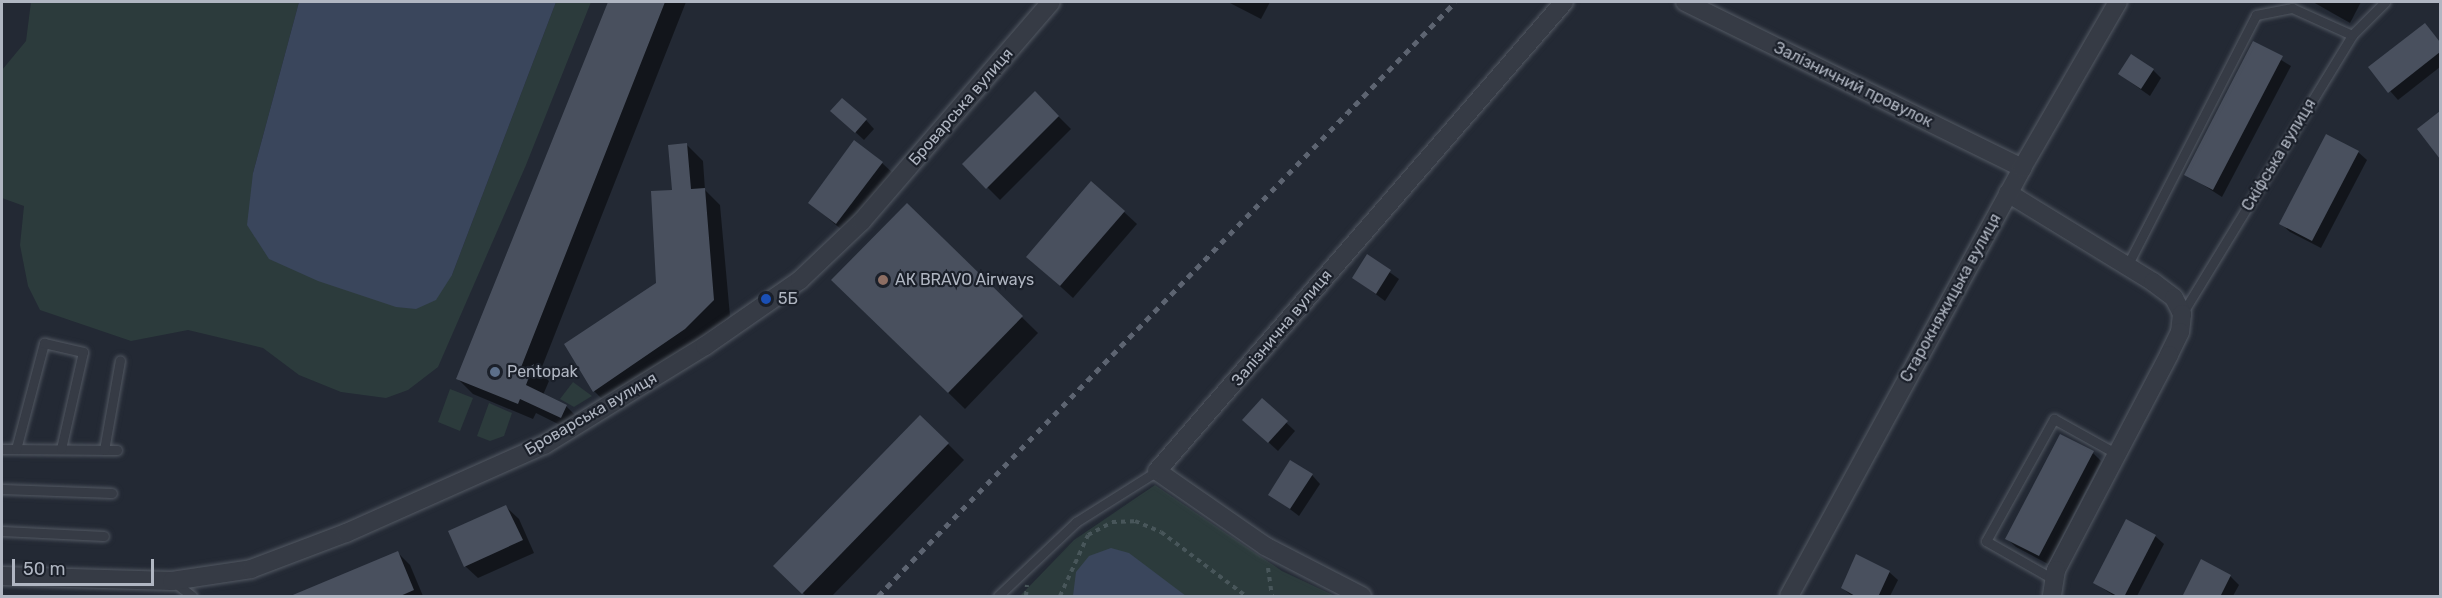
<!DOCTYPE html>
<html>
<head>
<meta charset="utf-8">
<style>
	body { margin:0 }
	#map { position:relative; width:2442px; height:598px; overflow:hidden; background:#232934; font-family:Rubik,sans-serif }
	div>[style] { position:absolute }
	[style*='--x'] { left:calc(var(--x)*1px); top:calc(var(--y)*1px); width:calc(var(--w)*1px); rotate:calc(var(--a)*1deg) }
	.green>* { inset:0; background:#2c3b3c }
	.water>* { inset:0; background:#3a465c }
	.shadow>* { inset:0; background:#0007 }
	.building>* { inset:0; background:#49505e }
	.path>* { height:4px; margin-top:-2px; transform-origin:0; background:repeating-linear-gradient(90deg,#48565a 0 4.5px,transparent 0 9px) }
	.roads { filter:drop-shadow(0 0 2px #535963) drop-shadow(0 0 2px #535963) }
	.service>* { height:9px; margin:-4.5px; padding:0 4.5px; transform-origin:4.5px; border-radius:4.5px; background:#363b45 }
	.minor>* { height:18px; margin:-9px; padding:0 9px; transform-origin:9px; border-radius:9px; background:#363b45 }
	.rail>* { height:4.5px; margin-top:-2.25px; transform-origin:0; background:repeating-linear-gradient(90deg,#5d6471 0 6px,transparent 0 12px) }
	.dots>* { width:16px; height:16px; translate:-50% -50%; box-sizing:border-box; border:3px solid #1b202a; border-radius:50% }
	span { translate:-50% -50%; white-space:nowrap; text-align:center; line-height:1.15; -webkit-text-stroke:4.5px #1b202a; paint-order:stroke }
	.street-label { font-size:16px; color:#b0b6c2 }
	.poi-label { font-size:16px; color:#b0b6c2 }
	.left { translate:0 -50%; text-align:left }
	.frame { position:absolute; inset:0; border:3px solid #b0b6c2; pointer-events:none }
	.scale { position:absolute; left:12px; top:559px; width:142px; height:27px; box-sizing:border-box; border:3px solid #b0b6c2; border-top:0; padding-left:8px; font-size:18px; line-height:21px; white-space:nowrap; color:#b0b6c2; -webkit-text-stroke:4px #1b202a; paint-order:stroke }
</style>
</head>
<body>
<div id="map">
	<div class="green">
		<div style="clip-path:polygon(31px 2px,299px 2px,253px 173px,452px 275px,556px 2px,591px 2px,526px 165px,438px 367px,408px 390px,386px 398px,341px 392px,299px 375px,263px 348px,188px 330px,131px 341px,40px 310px,28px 286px,20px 245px,24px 206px,2px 198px,2px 70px,26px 41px)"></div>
		<div style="clip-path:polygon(573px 382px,592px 396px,574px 407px,560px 399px)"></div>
		<div style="clip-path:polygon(450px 389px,473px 398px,460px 431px,438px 422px)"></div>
		<div style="clip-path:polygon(489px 403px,512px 413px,504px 436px,490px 441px,477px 436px)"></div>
		<div style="clip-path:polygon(1155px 485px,1282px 571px,1335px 596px,1020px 596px,1074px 540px)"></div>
	</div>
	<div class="water">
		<div style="clip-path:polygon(299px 2px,556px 2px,452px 275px,436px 300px,416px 309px,396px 307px,318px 281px,269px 259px,247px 225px,253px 173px)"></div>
		<div style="clip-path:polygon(1111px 548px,1129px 553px,1186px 596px,1073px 596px,1076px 572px,1089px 556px)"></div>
	</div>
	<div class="shadow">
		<div style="clip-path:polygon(609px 2px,686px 2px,540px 372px,549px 381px,543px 395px,566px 406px,582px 422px,576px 433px,536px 413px,533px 419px,473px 394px,458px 379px)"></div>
		<div style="clip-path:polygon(1228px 2px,1270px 2px,1261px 19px)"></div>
		<div style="clip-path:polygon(2313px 2px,2361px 2px,2350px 23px)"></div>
		<div style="clip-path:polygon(2425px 25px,2440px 42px,2440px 67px,2398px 100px,2370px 68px)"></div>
		<div style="clip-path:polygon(2254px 43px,2291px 66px,2222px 197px,2186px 174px)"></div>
		<div style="clip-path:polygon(2153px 70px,2161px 78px,2150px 96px,2119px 74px)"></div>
		<div style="clip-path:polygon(1035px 93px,1071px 129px,1000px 200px,964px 164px)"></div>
		<div style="clip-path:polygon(2440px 113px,2440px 156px,2419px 129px)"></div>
		<div style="clip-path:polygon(841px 119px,866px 120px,874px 129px,864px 140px)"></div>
		<div style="clip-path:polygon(687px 145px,703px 161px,705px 190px,720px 205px,730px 316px,701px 345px,610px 407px,594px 391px,657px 284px)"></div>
		<div style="clip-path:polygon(2358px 152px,2367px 160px,2321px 248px,2290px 232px,2281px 224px)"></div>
		<div style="clip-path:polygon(882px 163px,895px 175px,849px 236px,810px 203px)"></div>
		<div style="clip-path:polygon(907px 205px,1038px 333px,965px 409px,833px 280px)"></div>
		<div style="clip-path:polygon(1124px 212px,1137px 224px,1073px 298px,1028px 257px)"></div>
		<div style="clip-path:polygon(1367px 256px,1399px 279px,1385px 301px,1354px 278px)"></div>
		<div style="clip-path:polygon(1262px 400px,1295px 431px,1278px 451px,1253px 428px)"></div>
		<div style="clip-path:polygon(948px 444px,964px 460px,832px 596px,806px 596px,776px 566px)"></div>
		<div style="clip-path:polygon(2093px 453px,2101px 461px,2048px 564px,2016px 547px,2007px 539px)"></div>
		<div style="clip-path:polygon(1312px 475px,1320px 484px,1299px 516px,1270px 494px)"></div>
		<div style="clip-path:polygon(506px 507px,519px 519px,534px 553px,478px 578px,465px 566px)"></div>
		<div style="clip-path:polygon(2155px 536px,2164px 544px,2137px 596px,2114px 596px,2095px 583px)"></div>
		<div style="clip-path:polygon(397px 552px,410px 565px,423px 596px,306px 596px)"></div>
		<div style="clip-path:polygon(1889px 572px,1898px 580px,1890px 596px,1852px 596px,1842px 588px)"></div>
		<div style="clip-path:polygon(2230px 576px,2239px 585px,2233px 596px,2183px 596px)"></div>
	</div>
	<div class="building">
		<div style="clip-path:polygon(608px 2px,665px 2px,518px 375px,534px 364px,526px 385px,567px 405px,561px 418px,520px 399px,518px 404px,456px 379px)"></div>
		<div style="clip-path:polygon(2425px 23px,2440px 42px,2440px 52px,2388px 93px,2368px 67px)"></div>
		<div style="clip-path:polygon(2253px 41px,2283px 56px,2213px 190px,2184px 175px)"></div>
		<div style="clip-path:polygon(2131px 54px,2154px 69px,2141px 89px,2118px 74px)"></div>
		<div style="clip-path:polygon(1035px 91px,1059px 116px,986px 189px,962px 164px)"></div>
		<div style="clip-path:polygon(842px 98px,867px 119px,855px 133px,830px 111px)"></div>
		<div style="clip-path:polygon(2440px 111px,2440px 159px,2417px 129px)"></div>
		<div style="clip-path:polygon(2326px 134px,2359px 151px,2312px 241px,2279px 224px)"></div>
		<div style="clip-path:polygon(854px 140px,883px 162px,836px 224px,808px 203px)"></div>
		<div style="clip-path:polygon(687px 143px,691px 189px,705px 188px,714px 300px,685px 329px,593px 392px,564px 344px,656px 283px,651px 191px,672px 190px,668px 145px)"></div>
		<div style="clip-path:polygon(1091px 181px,1125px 211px,1060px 286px,1026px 257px)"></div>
		<div style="clip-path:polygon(907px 203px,1023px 316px,948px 393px,831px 280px)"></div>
		<div style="clip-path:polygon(1367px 254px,1391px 270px,1376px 294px,1352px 278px)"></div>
		<div style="clip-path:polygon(1262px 398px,1288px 421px,1268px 443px,1242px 420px)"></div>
		<div style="clip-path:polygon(920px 415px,949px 443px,802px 594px,773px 566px)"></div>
		<div style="clip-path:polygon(2060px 434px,2094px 451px,2039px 556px,2005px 539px)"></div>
		<div style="clip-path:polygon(1290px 460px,1313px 474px,1290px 509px,1268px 495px)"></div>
		<div style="clip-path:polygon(506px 505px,523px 540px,464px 567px,448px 531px)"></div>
		<div style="clip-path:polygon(2126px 519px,2156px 535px,2124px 597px,2119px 597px,2093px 583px)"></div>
		<div style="clip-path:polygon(398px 551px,414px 590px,398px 597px,288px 597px)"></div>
		<div style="clip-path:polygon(1856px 554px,1890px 571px,1878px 597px,1857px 597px,1841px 588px)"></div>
		<div style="clip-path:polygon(2201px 559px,2231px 575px,2220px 597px,2182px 597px)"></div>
	</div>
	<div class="path">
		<div style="--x:1268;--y:568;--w:28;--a:82"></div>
		<div style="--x:1026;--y:596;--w:11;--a:-85"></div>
		<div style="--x:1060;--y:596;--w:67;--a:-65.3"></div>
		<div style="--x:1088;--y:535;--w:27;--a:-28"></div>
		<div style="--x:1112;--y:522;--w:23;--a:-2"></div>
		<div style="--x:1135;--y:521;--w:28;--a:23"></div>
		<div style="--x:1161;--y:532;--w:106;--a:37"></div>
	</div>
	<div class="roads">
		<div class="service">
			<div style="--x:2127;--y:266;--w:282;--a:-62.8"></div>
			<div style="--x:2256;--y:15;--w:37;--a:-11"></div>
			<div style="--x:2292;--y:8;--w:66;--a:24.2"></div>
			<div style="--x:2182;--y:314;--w:327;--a:-58.6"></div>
			<div style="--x:2352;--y:35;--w:47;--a:-45"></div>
			<div style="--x:2;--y:449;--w:115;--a:0.5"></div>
			<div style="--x:16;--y:449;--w:110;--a:-75.2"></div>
			<div style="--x:44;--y:343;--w:40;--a:13"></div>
			<div style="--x:83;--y:352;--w:99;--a:102.8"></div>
			<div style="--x:104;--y:450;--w:91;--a:-79.9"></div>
			<div style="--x:2;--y:489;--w:110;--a:2.1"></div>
			<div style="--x:2;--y:531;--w:102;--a:2.8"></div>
			<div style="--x:2053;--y:579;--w:77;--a:-150.4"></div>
			<div style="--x:1986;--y:541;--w:140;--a:-60.9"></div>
			<div style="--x:2054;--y:419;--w:72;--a:29.1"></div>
			<div style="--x:174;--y:582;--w:23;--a:38"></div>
			<div style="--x:998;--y:596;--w:108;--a:-43.5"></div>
			<div style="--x:1076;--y:522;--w:96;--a:-32.2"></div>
		</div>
		<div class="minor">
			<div style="--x:1685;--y:2;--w:376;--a:26.2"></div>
			<div style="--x:2008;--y:193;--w:170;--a:31.5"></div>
			<div style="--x:2153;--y:282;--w:26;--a:37"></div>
			<div style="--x:2174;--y:298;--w:18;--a:63"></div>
			<div style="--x:2182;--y:314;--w:18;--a:96"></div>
			<div style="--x:2180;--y:332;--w:25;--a:116"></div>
			<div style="--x:2169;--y:355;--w:243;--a:117.7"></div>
			<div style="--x:2056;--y:570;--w:26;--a:99"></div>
			<div style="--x:2;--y:576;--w:170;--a:1.7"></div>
			<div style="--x:172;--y:581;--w:80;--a:-8.6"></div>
			<div style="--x:251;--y:569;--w:102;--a:-20.8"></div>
			<div style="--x:346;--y:533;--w:217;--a:-24"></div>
			<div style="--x:544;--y:445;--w:189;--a:-31.6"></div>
			<div style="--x:705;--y:346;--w:116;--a:-34.8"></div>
			<div style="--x:800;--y:280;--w:86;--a:-43.6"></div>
			<div style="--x:862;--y:221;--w:289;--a:-49.2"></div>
			<div style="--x:1362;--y:596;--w:109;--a:-152.7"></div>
			<div style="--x:1265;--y:546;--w:131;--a:-145.2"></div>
			<div style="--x:1157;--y:471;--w:621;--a:-49.05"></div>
			<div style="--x:1789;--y:596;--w:487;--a:-61.4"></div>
			<div style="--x:2022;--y:168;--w:192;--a:-60"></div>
		</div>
	</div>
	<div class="rail">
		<div style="--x:878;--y:596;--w:828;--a:-45.83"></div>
	</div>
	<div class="dots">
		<div style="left:883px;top:280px;background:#8d6e63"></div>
		<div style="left:766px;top:299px;background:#1a4fb4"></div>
		<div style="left:495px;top:372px;background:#5c6f8a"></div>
	</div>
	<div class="street-label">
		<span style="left:1853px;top:85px;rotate:26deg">Залізничний провулок</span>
		<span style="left:961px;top:107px;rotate:-49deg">Броварська вулиця</span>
		<span style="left:2279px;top:155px;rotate:-59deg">Скіфська вулиця</span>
		<span style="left:1951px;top:298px;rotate:-61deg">Старокняжицька вулиця</span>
		<span style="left:1282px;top:328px;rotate:-50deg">Залізнична вулиця</span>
		<span style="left:591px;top:414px;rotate:-30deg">Броварська вулиця</span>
	</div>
	<div class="poi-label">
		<span class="left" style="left:895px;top:280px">АК BRAVO Airways</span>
		<span class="left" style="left:778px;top:299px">5Б</span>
		<span class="left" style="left:507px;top:372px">Pentopak</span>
	</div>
	<div class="frame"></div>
	<div class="scale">50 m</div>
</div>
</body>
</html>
